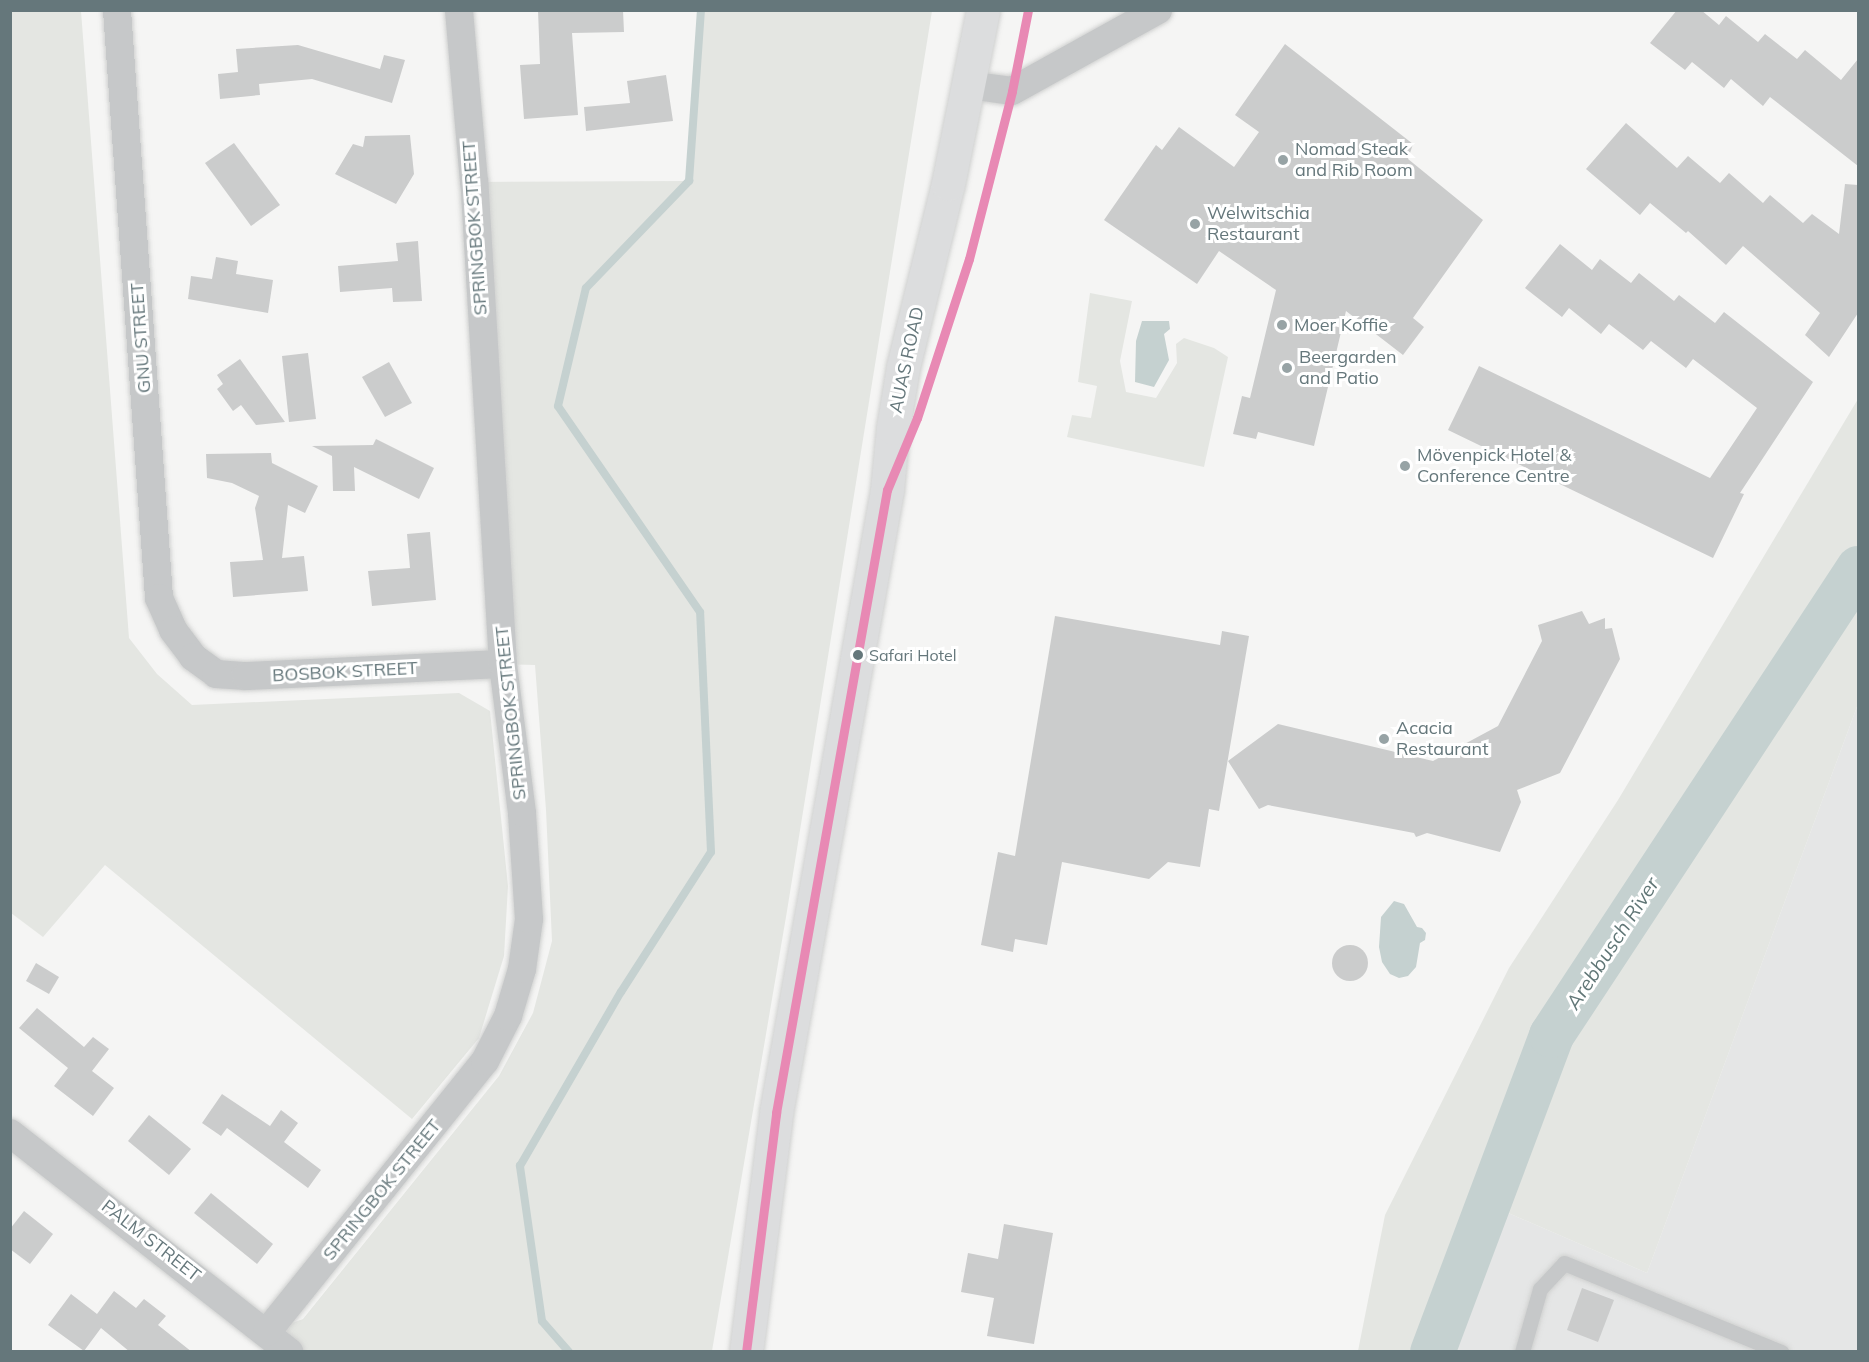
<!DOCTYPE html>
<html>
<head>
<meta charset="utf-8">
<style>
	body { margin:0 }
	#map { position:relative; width:1869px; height:1362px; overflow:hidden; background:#f5f5f4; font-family:Mulish,sans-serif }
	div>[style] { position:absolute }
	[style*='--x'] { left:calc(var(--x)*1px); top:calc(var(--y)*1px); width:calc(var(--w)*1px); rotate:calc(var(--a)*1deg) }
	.built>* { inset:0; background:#e5e6e6 }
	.green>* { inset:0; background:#e4e6e2 }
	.water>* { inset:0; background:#c5d1d0 }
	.stream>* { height:8px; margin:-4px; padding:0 4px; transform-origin:4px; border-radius:4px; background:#c5d1d0 }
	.river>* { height:45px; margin:-22.5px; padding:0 22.5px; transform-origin:22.5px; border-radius:22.5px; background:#c5d1d0 }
	.building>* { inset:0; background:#cbcccc }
	.round { border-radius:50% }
	.roads { filter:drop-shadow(0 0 2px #d0d1d0) drop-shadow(0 0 2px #d0d1d0) }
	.lane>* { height:15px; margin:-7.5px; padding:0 7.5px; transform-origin:7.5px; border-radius:7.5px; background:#c6c8c9 }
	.street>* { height:28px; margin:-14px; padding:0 14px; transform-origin:14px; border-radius:14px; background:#c6c8c9 }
	.primary>* { height:33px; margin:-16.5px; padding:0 16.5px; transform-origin:16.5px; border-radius:16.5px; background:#dcddde }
	.bus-1>* { height:9px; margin:-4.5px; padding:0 4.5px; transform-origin:4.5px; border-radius:4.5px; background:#e889b4 }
	.dots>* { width:16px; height:16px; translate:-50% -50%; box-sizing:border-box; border:3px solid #fff; border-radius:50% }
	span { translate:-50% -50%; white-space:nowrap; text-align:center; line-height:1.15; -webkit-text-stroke:6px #fff; paint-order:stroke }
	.bus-label { font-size:16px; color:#65777b }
	.left { translate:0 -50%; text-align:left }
	.poi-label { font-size:18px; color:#65777b }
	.street-label { font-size:18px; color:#65777b }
	.water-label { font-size:20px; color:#607676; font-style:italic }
	.frame { position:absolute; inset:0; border:12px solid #65777b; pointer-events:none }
</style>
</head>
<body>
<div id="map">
	<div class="built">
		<div style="clip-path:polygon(1858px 704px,1858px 1351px,1443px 1352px,1499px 1209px,1647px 1273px)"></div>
	</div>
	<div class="green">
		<div style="clip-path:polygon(10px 11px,81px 11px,129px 638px,157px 674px,192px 705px,459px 693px,490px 711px,508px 886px,504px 956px,479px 1038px,412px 1119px,105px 865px,43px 937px,11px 913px)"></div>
		<div style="clip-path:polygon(701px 11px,932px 11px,787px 911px,712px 1351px,289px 1352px,267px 1332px,303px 1319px,499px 1076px,533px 1013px,552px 941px,546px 810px,535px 665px,503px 664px,474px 182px,688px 181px)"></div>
		<div style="clip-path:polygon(1090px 293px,1132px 301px,1120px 361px,1126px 392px,1156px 398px,1177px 363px,1176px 344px,1184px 338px,1214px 348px,1228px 357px,1204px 467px,1067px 437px,1072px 415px,1091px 418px,1097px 386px,1078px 382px)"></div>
		<div style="clip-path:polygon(1858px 399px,1858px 704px,1647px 1273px,1499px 1209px,1443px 1351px,1358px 1351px,1385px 1215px,1509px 968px,1618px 800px)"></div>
	</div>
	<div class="water">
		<div style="clip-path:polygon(1142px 321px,1169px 321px,1170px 329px,1164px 334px,1169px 360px,1154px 387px,1135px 382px,1136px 341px)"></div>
		<div style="clip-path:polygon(1394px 901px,1404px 904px,1417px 927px,1422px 928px,1426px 933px,1425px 940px,1420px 943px,1416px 967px,1408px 976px,1399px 978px,1390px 974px,1382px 962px,1379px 947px,1381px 917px)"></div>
	</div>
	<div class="stream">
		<div style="--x:569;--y:1352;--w:41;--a:-131.1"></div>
		<div style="--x:542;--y:1321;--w:157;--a:-98.1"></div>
		<div style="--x:520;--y:1166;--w:201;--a:-59.9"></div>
		<div style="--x:621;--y:992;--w:166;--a:-57.3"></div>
		<div style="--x:711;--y:852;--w:240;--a:-92.6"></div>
		<div style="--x:700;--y:612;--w:250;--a:-124.6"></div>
		<div style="--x:558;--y:406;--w:121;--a:-76.7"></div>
		<div style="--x:586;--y:288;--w:149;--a:-46.1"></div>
		<div style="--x:689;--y:181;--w:171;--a:-86"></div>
	</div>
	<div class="river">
		<div style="--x:1432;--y:1352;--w:339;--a:-69.4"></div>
		<div style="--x:1551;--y:1035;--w:559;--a:-56.68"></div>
	</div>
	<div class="building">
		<div style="clip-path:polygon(538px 10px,623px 10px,624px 32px,572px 33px,578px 115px,524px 119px,520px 65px,540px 64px)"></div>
		<div style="clip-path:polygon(1677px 10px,1701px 10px,1719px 25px,1726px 16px,1758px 42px,1765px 34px,1797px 59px,1805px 50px,1841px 80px,1858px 59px,1858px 166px,1770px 97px,1763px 106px,1731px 79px,1724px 88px,1692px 62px,1685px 70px,1650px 43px)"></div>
		<div style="clip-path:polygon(1285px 44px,1413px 144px,1408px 159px,1483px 220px,1413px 318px,1424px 327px,1403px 355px,1346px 311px,1314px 446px,1258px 432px,1256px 439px,1233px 434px,1242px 396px,1250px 398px,1276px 290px,1219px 251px,1197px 284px,1104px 220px,1156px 145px,1162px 150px,1179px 127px,1234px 167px,1259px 132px,1235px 115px)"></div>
		<div style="clip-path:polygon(298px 45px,380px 69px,384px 55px,405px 60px,392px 103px,312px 79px,259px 84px,260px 95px,220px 99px,218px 74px,238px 72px,236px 49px)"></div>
		<div style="clip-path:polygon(666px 75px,673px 121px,586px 131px,584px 107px,630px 103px,627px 81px)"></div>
		<div style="clip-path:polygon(1626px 123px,1677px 168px,1688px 156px,1720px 183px,1729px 173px,1763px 203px,1770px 195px,1803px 223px,1812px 214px,1839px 234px,1845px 184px,1858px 185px,1858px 313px,1829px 357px,1805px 335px,1820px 313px,1743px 246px,1726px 265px,1688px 231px,1686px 233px,1650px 203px,1640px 215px,1586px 169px)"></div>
		<div style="clip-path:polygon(410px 135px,414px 174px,396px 204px,335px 174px,353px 144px,363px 147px,365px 136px)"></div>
		<div style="clip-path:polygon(234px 143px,280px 205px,251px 226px,205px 163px)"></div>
		<div style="clip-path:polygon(418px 241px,422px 301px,393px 302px,392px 288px,340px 292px,338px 266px,398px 261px,396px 243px)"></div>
		<div style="clip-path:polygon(1560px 244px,1592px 270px,1600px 259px,1631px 283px,1639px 273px,1674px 301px,1679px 295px,1715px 323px,1724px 312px,1813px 382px,1740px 493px,1744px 494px,1713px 558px,1448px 430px,1479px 366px,1710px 478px,1757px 408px,1693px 359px,1686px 368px,1651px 341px,1643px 350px,1609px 324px,1601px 334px,1569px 308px,1562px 317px,1525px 288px)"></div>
		<div style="clip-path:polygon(216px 257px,238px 261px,236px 274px,273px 280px,268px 313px,188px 299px,191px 276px,212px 279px)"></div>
		<div style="clip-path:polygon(308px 353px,316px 419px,289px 422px,282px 356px)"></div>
		<div style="clip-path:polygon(240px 359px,285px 422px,256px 425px,241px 405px,233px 411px,217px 389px,223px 384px,217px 375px)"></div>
		<div style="clip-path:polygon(389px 362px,412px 403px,385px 417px,362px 377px)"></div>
		<div style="clip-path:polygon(376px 439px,434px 468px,419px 499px,354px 467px,355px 491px,333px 491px,332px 456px,312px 446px,373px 445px)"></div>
		<div style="clip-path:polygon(271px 453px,272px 463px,318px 486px,305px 513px,288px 505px,282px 558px,304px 556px,308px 591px,233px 597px,230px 562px,263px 560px,255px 508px,259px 496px,232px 483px,207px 478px,206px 454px)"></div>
		<div style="clip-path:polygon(430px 532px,436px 600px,372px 606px,368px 571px,410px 568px,407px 534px)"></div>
		<div style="clip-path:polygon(1582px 611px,1589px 624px,1605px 618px,1605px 629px,1612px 628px,1620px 659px,1560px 773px,1517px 790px,1521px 802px,1500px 852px,1427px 833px,1416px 837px,1414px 833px,1268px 805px,1259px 809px,1228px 761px,1278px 724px,1433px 761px,1498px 726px,1542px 641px,1538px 625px)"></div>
		<div style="clip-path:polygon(1055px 616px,1220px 645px,1222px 631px,1249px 636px,1219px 811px,1209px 809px,1200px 867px,1168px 862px,1149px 879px,1062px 862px,1047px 945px,1015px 939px,1013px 952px,981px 945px,998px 852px,1015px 856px)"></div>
		<div class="round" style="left:1332px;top:945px;width:36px;height:36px"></div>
		<div style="clip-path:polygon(36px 963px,59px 977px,49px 994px,26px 981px)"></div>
		<div style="clip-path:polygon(37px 1008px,84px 1047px,93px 1037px,109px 1049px,92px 1071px,114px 1088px,93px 1116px,54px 1086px,68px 1068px,19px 1028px)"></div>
		<div style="clip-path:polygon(222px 1094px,270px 1126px,281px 1110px,298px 1123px,284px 1142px,321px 1170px,308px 1188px,227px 1128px,221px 1136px,202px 1123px)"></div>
		<div style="clip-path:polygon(149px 1115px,191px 1149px,169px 1175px,128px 1141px)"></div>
		<div style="clip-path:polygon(211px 1193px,273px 1244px,257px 1264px,194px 1213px)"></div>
		<div style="clip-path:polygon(24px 1211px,53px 1234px,30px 1264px,10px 1249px,10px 1229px)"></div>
		<div style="clip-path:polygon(1004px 1224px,1053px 1233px,1034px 1344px,987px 1336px,994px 1298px,961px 1292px,968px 1253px,998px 1259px)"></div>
		<div style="clip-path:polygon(1582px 1288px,1614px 1300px,1598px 1342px,1567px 1330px)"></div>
		<div style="clip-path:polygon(114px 1291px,136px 1308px,144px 1299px,166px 1316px,158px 1325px,192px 1352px,130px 1352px,101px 1328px,84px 1351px,48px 1325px,71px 1294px,97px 1314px)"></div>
	</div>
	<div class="roads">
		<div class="lane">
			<div style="--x:1522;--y:1352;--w:66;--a:-74.1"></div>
			<div style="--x:1540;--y:1289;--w:35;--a:-47"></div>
			<div style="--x:1564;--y:1263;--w:235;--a:22.3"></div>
		</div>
		<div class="street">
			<div style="--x:117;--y:10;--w:589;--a:85.91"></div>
			<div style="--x:159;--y:598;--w:35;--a:66"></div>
			<div style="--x:173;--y:630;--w:34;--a:53"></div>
			<div style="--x:193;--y:657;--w:29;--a:36"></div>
			<div style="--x:216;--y:674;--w:30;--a:4"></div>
			<div style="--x:246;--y:676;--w:257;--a:-2.7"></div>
			<div style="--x:968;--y:85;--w:44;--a:7.8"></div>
			<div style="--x:1012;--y:91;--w:167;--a:-29"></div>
			<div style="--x:10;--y:1133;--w:355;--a:38.1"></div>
			<div style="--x:267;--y:1332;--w:348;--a:-51.2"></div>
			<div style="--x:485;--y:1061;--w:51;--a:-62.9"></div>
			<div style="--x:508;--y:1016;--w:49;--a:-73.4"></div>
			<div style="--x:522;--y:969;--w:50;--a:-82"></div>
			<div style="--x:529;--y:919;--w:106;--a:-93.8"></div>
			<div style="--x:522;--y:813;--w:150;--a:-97.3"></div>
			<div style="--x:503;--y:664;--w:483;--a:-93.4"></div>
			<div style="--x:474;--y:182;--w:173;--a:-95"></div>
		</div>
		<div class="primary">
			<div style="--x:746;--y:1352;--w:241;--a:-82.8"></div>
			<div style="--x:776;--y:1113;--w:633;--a:-79.9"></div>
			<div style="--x:887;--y:490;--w:62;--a:-84.5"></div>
			<div style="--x:893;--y:428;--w:62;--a:-80.7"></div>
			<div style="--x:903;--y:367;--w:188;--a:-76.2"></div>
			<div style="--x:948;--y:184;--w:177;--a:-78.6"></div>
		</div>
	</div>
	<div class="bus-1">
		<div style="--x:746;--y:1352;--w:241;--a:-82.8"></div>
		<div style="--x:776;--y:1113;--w:633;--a:-79.9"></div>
		<div style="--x:887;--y:490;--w:78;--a:-67.4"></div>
		<div style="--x:917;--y:418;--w:167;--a:-71.9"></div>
		<div style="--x:969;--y:259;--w:173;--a:-75.6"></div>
		<div style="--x:1012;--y:91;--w:83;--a:-78.8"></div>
	</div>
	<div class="dots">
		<div style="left:1283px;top:160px;background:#97a3a5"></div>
		<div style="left:1195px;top:224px;background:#97a3a5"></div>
		<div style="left:1282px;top:325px;background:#97a3a5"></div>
		<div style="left:1287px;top:368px;background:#97a3a5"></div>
		<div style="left:1405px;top:466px;background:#97a3a5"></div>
		<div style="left:858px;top:655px;background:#65777b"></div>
		<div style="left:1384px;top:739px;background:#97a3a5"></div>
	</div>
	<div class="bus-label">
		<span class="left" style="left:869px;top:655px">Safari Hotel</span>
	</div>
	<div class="poi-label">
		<span class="left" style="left:1295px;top:160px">Nomad Steak<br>and Rib Room</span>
		<span class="left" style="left:1207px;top:224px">Welwitschia<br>Restaurant</span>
		<span class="left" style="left:1294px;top:325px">Moer Koffie</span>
		<span class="left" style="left:1299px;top:368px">Beergarden<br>and Patio</span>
		<span class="left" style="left:1417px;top:466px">Mövenpick Hotel &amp;<br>Conference Centre</span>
		<span class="left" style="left:1396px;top:739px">Acacia<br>Restaurant</span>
	</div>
	<div class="street-label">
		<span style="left:475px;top:228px;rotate:-94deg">SPRINGBOK STREET</span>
		<span style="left:141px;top:338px;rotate:-94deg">GNU STREET</span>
		<span style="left:907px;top:360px;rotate:-78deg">AUAS ROAD</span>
		<span style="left:345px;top:672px;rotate:-3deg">BOSBOK STREET</span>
		<span style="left:511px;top:713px;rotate:-96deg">SPRINGBOK STREET</span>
		<span style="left:382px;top:1190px;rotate:-51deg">SPRINGBOK STREET</span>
		<span style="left:151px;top:1241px;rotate:38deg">PALM STREET</span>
	</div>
	<div class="water-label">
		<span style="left:1612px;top:943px;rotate:-57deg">Arebbusch River</span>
	</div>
	<div class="frame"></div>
</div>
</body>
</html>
